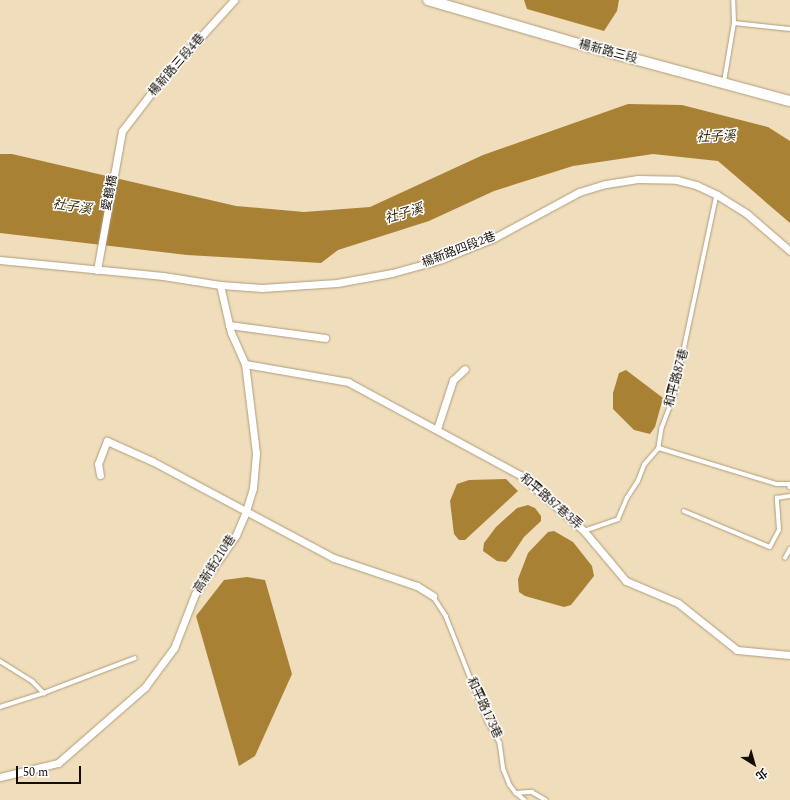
<!DOCTYPE html>
<html>
<head>
<meta charset="utf-8">
<style>
	body { margin:0 }
	#map { position:relative; width:790px; height:800px; overflow:hidden; background:#f0ddbb; font-family:Spectral,"Noto Sans TC",serif }
	div>[style] { position:absolute }
	[style*='--x'] { left:calc(var(--x)*1px); top:calc(var(--y)*1px); width:calc(var(--w)*1px); rotate:calc(var(--a)*1deg) }
	.water>* { inset:0; background:#a98135 }
	.roads { filter:drop-shadow(0 0 1px #af9c7c) drop-shadow(0 0 1px #af9c7c) }
	.lane>* { height:3.5px; margin:-1.75px; padding:0 1.75px; transform-origin:1.75px; border-radius:1.75px; background:#fff }
	.street>* { height:7px; margin:-3.5px; padding:0 3.5px; transform-origin:3.5px; border-radius:3.5px; background:#fff }
	.secondary>* { height:10px; margin:-5px; padding:0 5px; transform-origin:5px; border-radius:5px; background:#fff }
	span { translate:-50% -50%; white-space:nowrap; text-align:center; line-height:1.15; -webkit-text-stroke:3px #fff; paint-order:stroke }
	.street-label { font-size:12px; color:#140d03 }
	.water-label { font-size:13px; color:#372604; font-style:italic }
	.north { position:absolute; left:734px; top:744px; width:40px; height:40px; -webkit-text-stroke:3px #fff; paint-order:stroke; rotate:143deg; font-size:11px; font-weight:700; line-height:16px; text-align:center; color:#140d03 }
	.north::after { content:''; display:block; margin:auto; width:14px; height:18px; background:#140d03; clip-path:polygon(50% 0,100% 100%,50% 72%,0 100%) }
	.scale { position:absolute; left:16px; top:766px; width:65px; height:18px; box-sizing:border-box; border:2px solid #140d03; border-top:0; padding-left:5px; font-size:12px; line-height:14px; white-space:nowrap; color:#140d03; -webkit-text-stroke:3px #fff; paint-order:stroke }
</style>
</head>
<body>
<div id="map">
	<div class="water">
		<div style="clip-path:polygon(524px 0,619px 0,617px 11px,604px 31px,527px 9px)"></div>
		<div style="clip-path:polygon(628px 104px,682px 105px,768px 127px,790px 141px,790px 223px,718px 161px,653px 154px,573px 166px,494px 191px,429px 221px,338px 250px,321px 263px,187px 255px,0 233px,0 154px,12px 154px,236px 206px,304px 212px,370px 207px,483px 155px)"></div>
		<div style="clip-path:polygon(626px 370px,663px 398px,655px 427px,650px 434px,634px 430px,613px 409px,613px 393px,619px 373px)"></div>
		<div style="clip-path:polygon(506px 479px,518px 491px,465px 540px,459px 540px,454px 534px,450px 501px,457px 484px,469px 480px)"></div>
		<div style="clip-path:polygon(528px 505px,535px 508px,541px 516px,541px 521px,524px 537px,510px 558px,506px 562px,497px 561px,483px 551px,484px 543px,496px 527px,517px 508px)"></div>
		<div style="clip-path:polygon(554px 531px,573px 542px,592px 566px,594px 576px,571px 605px,564px 607px,525px 596px,519px 592px,518px 579px,528px 553px,548px 532px)"></div>
		<div style="clip-path:polygon(247px 577px,265px 580px,292px 674px,255px 756px,239px 766px,196px 616px,224px 580px)"></div>
	</div>
	<div class="roads">
		<div class="lane">
			<div style="--x:734;--y:23;--w:56;--a:6.1"></div>
			<div style="--x:724;--y:82;--w:60;--a:-80.4"></div>
			<div style="--x:734;--y:23;--w:23;--a:-92"></div>
			<div style="--x:717;--y:195;--w:207;--a:102"></div>
			<div style="--x:674;--y:397;--w:33;--a:111"></div>
			<div style="--x:662;--y:428;--w:20;--a:99"></div>
			<div style="--x:659;--y:448;--w:123;--a:17"></div>
			<div style="--x:777;--y:484;--w:12;--a:0"></div>
			<div style="--x:789;--y:484;--w:3;--a:72"></div>
			<div style="--x:684;--y:511;--w:93;--a:22.7"></div>
			<div style="--x:770;--y:547;--w:19;--a:-62"></div>
			<div style="--x:779;--y:530;--w:32;--a:-94"></div>
			<div style="--x:777;--y:498;--w:13;--a:-9"></div>
			<div style="--x:584;--y:531;--w:36;--a:-19"></div>
			<div style="--x:618;--y:519;--w:23;--a:-67"></div>
			<div style="--x:627;--y:498;--w:20;--a:-57"></div>
			<div style="--x:638;--y:481;--w:17;--a:-69"></div>
			<div style="--x:644;--y:465;--w:23;--a:-49"></div>
			<div style="--x:785;--y:558;--w:10;--a:-61"></div>
			<div style="--x:433;--y:596;--w:24;--a:57"></div>
			<div style="--x:446;--y:616;--w:114;--a:68.4"></div>
			<div style="--x:488;--y:722;--w:24;--a:60"></div>
			<div style="--x:500;--y:743;--w:27;--a:82"></div>
			<div style="--x:504;--y:770;--w:16;--a:68"></div>
			<div style="--x:510;--y:785;--w:10;--a:53"></div>
			<div style="--x:516;--y:793;--w:16;--a:-4"></div>
			<div style="--x:532;--y:792;--w:16;--a:30"></div>
			<div style="--x:0;--y:661;--w:39;--a:32"></div>
			<div style="--x:33;--y:682;--w:16;--a:45"></div>
			<div style="--x:0;--y:707;--w:46;--a:-17.7"></div>
			<div style="--x:44;--y:693;--w:97;--a:-21"></div>
			<div style="--x:516;--y:793;--w:11;--a:38"></div>
		</div>
		<div class="street">
			<div style="--x:0;--y:260;--w:164;--a:5.6"></div>
			<div style="--x:163;--y:276;--w:58;--a:9"></div>
			<div style="--x:220;--y:285;--w:42;--a:4.1"></div>
			<div style="--x:262;--y:288;--w:75;--a:-3.8"></div>
			<div style="--x:337;--y:283;--w:56;--a:-10.3"></div>
			<div style="--x:392;--y:273;--w:52;--a:-15.6"></div>
			<div style="--x:442;--y:259;--w:56;--a:-22"></div>
			<div style="--x:494;--y:238;--w:97;--a:-28.4"></div>
			<div style="--x:579;--y:192;--w:28;--a:-17"></div>
			<div style="--x:606;--y:184;--w:32;--a:-9"></div>
			<div style="--x:638;--y:179;--w:39;--a:1"></div>
			<div style="--x:677;--y:180;--w:20;--a:15"></div>
			<div style="--x:696;--y:185;--w:23;--a:25"></div>
			<div style="--x:717;--y:195;--w:34;--a:32"></div>
			<div style="--x:746;--y:213;--w:58;--a:40.8"></div>
			<div style="--x:97;--y:270;--w:141;--a:-79.8"></div>
			<div style="--x:122;--y:131;--w:61;--a:-52.4"></div>
			<div style="--x:159;--y:83;--w:112;--a:-47.9"></div>
			<div style="--x:229;--y:325;--w:97;--a:7.7"></div>
			<div style="--x:245;--y:364;--w:105;--a:9.9"></div>
			<div style="--x:348;--y:382;--w:196;--a:28.4"></div>
			<div style="--x:520;--y:475;--w:85;--a:41.2"></div>
			<div style="--x:584;--y:531;--w:65;--a:50"></div>
			<div style="--x:626;--y:581;--w:56;--a:22.9"></div>
			<div style="--x:678;--y:603;--w:75;--a:38.5"></div>
			<div style="--x:737;--y:650;--w:53;--a:5.4"></div>
			<div style="--x:437;--y:429;--w:52;--a:-71.9"></div>
			<div style="--x:453;--y:380;--w:16;--a:-43"></div>
			<div style="--x:100;--y:475;--w:11;--a:-100"></div>
			<div style="--x:98;--y:464;--w:25;--a:-69"></div>
			<div style="--x:107;--y:441;--w:49;--a:24"></div>
			<div style="--x:152;--y:461;--w:206;--a:28.1"></div>
			<div style="--x:334;--y:558;--w:88;--a:18.6"></div>
			<div style="--x:417;--y:586;--w:19;--a:32"></div>
			<div style="--x:0;--y:777;--w:60;--a:-13.6"></div>
			<div style="--x:58;--y:763;--w:116;--a:-41.1"></div>
			<div style="--x:145;--y:687;--w:49;--a:-53.4"></div>
			<div style="--x:174;--y:648;--w:58;--a:-68.7"></div>
			<div style="--x:195;--y:594;--w:72;--a:-55.2"></div>
			<div style="--x:236;--y:535;--w:26;--a:-67"></div>
			<div style="--x:246;--y:511;--w:24;--a:-73"></div>
			<div style="--x:253;--y:488;--w:35;--a:-85"></div>
			<div style="--x:256;--y:453;--w:90;--a:-97"></div>
			<div style="--x:245;--y:364;--w:34;--a:-114"></div>
			<div style="--x:231;--y:333;--w:49;--a:-102.9"></div>
		</div>
		<div class="secondary">
			<div style="--x:428;--y:0;--w:160;--a:16.3"></div>
			<div style="--x:582;--y:45;--w:215;--a:15.1"></div>
		</div>
	</div>
	<div class="street-label">
		<span style="left:608px;top:52px;rotate:15deg">楊新路三段</span>
		<span style="left:177px;top:65px;rotate:-49deg">楊新路三段4巷</span>
		<span style="left:110px;top:193px;rotate:-79deg">愛鶴橋</span>
		<span style="left:459px;top:250px;rotate:-21deg">楊新路四段2巷</span>
		<span style="left:677px;top:378px;rotate:-75deg">和平路87巷</span>
		<span style="left:551px;top:502px;rotate:41deg">和平路87巷3弄</span>
		<span style="left:215px;top:564px;rotate:-57deg">高新街210巷</span>
		<span style="left:484px;top:708px;rotate:65deg">和平路173巷</span>
	</div>
	<div class="water-label">
		<span style="left:716px;top:137px;rotate:-3deg">社子溪</span>
		<span style="left:72px;top:207px;rotate:8deg">社子溪</span>
		<span style="left:404px;top:214px;rotate:-17deg">社子溪</span>
	</div>
	<div class="north">北</div>
	<div class="scale">50 m</div>
</div>
</body>
</html>
